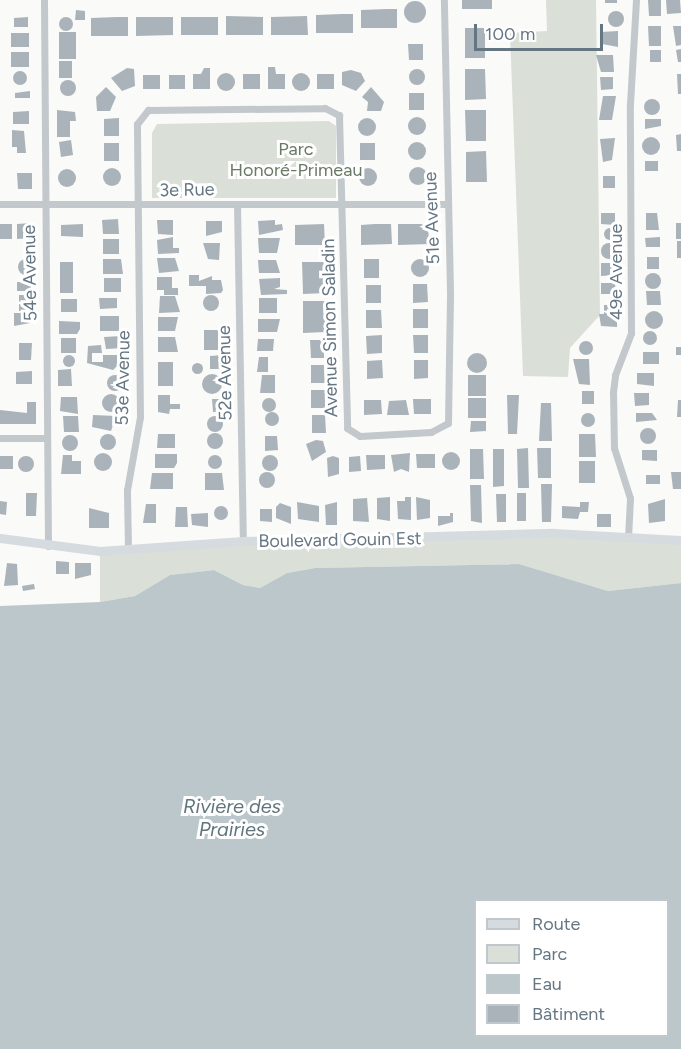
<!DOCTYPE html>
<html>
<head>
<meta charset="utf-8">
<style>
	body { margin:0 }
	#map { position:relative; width:681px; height:1049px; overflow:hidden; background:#fafaf8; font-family:Figtree,sans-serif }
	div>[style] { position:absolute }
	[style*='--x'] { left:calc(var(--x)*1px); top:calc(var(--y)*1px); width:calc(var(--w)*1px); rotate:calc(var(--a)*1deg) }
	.green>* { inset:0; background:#dadfd7 }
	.water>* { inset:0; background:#bbc7cb }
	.building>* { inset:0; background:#aab3b9 }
	.round { border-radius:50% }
	.street>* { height:7px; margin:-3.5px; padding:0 3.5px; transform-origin:3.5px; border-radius:3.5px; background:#c3c8cc }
	.secondary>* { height:9px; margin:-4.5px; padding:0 4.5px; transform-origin:4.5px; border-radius:4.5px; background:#d6dbdf }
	span { translate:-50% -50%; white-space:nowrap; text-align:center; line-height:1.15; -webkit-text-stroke:6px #fff; paint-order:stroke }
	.park-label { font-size:18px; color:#687a64 }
	.street-label { font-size:18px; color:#657683 }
	.water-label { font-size:20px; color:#60757c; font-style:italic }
	.legend { position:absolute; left:474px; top:899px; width:195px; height:138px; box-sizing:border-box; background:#fff; border:2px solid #c1c8cd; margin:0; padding:8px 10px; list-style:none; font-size:18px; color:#657683 }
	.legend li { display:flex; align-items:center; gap:12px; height:30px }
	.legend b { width:30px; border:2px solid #c1c8cd }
	.scale { position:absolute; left:474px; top:24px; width:129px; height:27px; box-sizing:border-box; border:3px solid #657683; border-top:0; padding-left:8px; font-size:18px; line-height:21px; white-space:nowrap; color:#657683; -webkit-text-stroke:4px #fff; paint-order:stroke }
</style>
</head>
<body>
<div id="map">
	<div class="green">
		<div style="clip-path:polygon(546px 0,596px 0,600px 315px,570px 348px,568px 377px,523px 376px,510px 33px,547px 31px)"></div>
		<div style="clip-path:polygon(329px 121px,336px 126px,336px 198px,152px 198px,152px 133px,157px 124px)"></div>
		<div style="clip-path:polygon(554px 533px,681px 540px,681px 583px,608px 591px,519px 564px,315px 568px,287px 573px,260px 588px,243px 585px,214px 570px,170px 575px,135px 596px,100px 602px,100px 551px,243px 541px)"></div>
	</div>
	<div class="water">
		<div style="clip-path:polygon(evenodd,519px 564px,608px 591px,681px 583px,681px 1049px,0 1049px,0 606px,100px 602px,135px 596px,170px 575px,214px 570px,243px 585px,260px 588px,287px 573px,315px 568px,519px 564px,476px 900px,668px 900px,668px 1036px,476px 1036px,476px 900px)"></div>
	</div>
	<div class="building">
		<div style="clip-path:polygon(462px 0,492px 0,492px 9px,462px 9px)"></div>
		<div style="clip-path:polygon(605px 0,617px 0,617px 3px,605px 3px)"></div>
		<div style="clip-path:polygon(648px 0,661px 0,661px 16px,649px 16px)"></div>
		<div style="clip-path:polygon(666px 0,680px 0,681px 13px,667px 14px)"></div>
		<div class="round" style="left:404px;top:1px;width:22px;height:22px"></div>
		<div style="clip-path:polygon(387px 9px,397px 9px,397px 28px,361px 28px,361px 10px)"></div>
		<div style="clip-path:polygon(76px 10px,85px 11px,85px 20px,75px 20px)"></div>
		<div class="round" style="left:608px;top:11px;width:16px;height:16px"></div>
		<div style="clip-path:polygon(342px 14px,353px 14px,353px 33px,316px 33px,316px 15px)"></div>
		<div style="clip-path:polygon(226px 16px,263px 17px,263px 35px,226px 35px)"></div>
		<div style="clip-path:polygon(307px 16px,308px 35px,271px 35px,271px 17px)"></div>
		<div class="round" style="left:59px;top:17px;width:14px;height:14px"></div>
		<div style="clip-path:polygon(28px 17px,28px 27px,14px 27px,14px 18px)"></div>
		<div style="clip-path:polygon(117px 17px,128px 17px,128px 36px,91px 36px,91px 18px)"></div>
		<div style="clip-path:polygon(136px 17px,173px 17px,173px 35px,136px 36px)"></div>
		<div style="clip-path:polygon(181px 17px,218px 17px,218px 35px,181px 35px)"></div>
		<div style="clip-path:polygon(648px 26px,661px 26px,661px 46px,649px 46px)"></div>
		<div style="clip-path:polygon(673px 26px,681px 26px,681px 45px,676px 46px)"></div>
		<div style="clip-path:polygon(465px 28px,485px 28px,485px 58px,465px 58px)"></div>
		<div style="clip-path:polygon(618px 31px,618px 47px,602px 44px,601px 32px)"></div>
		<div style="clip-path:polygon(59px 32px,76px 32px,76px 59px,59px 59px)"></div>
		<div style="clip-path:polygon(11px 33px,29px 33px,29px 47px,11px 47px)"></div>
		<div style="clip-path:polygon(408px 44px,423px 44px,423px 60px,409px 60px)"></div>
		<div style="clip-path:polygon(681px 49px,681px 62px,678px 62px,676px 50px)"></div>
		<div style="clip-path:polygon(650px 50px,661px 50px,661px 62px,650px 62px)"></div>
		<div style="clip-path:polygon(11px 52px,29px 52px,29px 67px,11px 67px)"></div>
		<div style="clip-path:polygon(596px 55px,613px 55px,614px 72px,601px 72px)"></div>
		<div style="clip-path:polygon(59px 61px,72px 61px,72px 78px,59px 78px)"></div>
		<div style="clip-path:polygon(268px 67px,275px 67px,276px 74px,285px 74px,285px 89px,268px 89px)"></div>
		<div style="clip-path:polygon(127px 68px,134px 69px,135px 86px,122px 91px,111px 78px)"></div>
		<div style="clip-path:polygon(204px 68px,210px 68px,210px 89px,193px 89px,193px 74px,201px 74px)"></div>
		<div class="round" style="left:409px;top:69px;width:16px;height:16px"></div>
		<div style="clip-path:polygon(465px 69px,485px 69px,486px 99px,465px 100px)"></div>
		<div style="clip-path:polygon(351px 70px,361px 73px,365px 81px,356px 91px,342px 85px,342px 72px)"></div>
		<div class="round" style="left:13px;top:71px;width:14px;height:14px"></div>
		<div class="round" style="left:217px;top:73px;width:18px;height:18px"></div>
		<div class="round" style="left:292px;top:73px;width:18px;height:18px"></div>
		<div style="clip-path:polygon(243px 74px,260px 74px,260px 89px,243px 89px)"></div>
		<div style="clip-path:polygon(317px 74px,334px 74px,334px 89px,317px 89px)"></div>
		<div style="clip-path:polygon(677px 74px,681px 74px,681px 94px,678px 94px)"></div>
		<div style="clip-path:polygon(143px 75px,160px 75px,160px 89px,143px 89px)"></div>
		<div style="clip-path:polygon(169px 75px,185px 75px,185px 89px,169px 89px)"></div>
		<div style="clip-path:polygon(600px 77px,613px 77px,613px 89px,601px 90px)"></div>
		<div class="round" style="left:60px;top:80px;width:16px;height:16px"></div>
		<div style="clip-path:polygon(106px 87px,116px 97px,110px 111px,97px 111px,96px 97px)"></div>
		<div style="clip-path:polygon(371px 87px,384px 102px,381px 111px,367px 111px,368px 102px,362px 97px)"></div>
		<div style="clip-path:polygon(30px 91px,30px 98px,15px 98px,15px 93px)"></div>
		<div style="clip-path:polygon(409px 93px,424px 93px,424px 110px,409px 110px)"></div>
		<div style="clip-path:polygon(603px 96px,616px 96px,612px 120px,599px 120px)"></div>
		<div class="round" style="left:644px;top:99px;width:16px;height:16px"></div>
		<div style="clip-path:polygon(57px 110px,75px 112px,76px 121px,70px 121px,70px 137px,57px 137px)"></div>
		<div style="clip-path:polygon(465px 110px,486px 110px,486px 141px,466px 141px)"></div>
		<div style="clip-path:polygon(29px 111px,29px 124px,13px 124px,13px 112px)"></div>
		<div class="round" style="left:408px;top:117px;width:18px;height:18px"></div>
		<div style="clip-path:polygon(119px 118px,119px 136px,104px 136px,104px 119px)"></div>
		<div class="round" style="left:358px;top:118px;width:18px;height:18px"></div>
		<div style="clip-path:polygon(645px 119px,661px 119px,661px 126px,645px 129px)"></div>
		<div style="clip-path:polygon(12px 130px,24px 131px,26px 153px,17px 153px,17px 147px,12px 147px)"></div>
		<div style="clip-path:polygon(681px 134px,681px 151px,677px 151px,676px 135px)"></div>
		<div class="round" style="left:642px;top:137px;width:18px;height:18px"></div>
		<div style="clip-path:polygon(615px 138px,612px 160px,603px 162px,600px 139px)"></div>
		<div style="clip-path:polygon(71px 140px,73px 155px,61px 157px,59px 142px)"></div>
		<div class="round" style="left:408px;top:142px;width:18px;height:18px"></div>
		<div style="clip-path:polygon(104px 143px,119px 143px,119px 161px,104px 161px)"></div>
		<div style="clip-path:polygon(360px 143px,375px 143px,375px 160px,360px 160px)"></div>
		<div style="clip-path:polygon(486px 151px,487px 182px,466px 182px,466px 152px)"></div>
		<div style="clip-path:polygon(645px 161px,658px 161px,658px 171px,645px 171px)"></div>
		<div class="round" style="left:409px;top:167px;width:18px;height:18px"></div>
		<div class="round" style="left:103px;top:168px;width:18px;height:18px"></div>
		<div class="round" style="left:359px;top:168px;width:18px;height:18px"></div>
		<div class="round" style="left:58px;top:169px;width:18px;height:18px"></div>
		<div style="clip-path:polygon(17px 173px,32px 173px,32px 189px,18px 189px)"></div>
		<div style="clip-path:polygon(603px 176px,615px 176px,615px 188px,603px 188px)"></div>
		<div style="clip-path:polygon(601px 213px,615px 213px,615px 225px,601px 224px)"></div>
		<div style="clip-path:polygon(646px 213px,657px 213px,659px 230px,646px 230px)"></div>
		<div style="clip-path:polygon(118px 219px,119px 234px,103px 234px,102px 220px)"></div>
		<div style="clip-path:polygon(157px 220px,173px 220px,173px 235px,158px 234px)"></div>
		<div style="clip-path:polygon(275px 220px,275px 225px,282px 224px,283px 230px,259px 235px,258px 221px)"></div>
		<div style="clip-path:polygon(206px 221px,222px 221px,222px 232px,206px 236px)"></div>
		<div style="clip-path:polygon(32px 223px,32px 238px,17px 239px,17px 224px)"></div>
		<div style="clip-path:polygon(676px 223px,681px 223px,681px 239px,676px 239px)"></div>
		<div style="clip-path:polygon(0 224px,12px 224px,12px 239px,0 239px)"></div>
		<div style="clip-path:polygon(83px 224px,83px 237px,61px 236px,61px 225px)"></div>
		<div style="clip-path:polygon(324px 224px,325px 245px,295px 245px,295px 225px)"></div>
		<div style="clip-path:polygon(375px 224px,391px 224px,392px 244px,361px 245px,361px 225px)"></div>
		<div style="clip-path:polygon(398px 224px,428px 224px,429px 244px,398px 245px)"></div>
		<div class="round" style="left:604px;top:228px;width:12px;height:12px"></div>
		<div style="clip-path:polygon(173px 237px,173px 248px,179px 248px,179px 253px,158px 254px,157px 240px)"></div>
		<div style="clip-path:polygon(660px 237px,660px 247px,646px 247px,645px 238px)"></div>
		<div style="clip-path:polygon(258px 238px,280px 238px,277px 253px,259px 253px)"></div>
		<div style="clip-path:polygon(103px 239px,119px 239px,119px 254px,103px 254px)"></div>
		<div style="clip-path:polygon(677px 241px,681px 241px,681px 258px,677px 258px)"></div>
		<div style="clip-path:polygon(203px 243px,220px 243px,219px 260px,208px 259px)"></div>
		<div class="round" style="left:601px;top:243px;width:16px;height:16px"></div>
		<div style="clip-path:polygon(647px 257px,659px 257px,659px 269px,647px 269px)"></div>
		<div style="clip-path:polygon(157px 258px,175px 258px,179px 271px,159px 273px)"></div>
		<div class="round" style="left:411px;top:259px;width:18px;height:18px"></div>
		<div class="round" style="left:18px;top:259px;width:16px;height:16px"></div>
		<div style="clip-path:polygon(103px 259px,121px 259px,123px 274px,103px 274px)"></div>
		<div style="clip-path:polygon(364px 259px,379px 259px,379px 278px,364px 278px)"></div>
		<div style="clip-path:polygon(258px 260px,276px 260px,280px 273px,259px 273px)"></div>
		<div style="clip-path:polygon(60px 262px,73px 262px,73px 293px,60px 293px)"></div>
		<div style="clip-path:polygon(302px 262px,325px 262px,322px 273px,326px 293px,303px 294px)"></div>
		<div style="clip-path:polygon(601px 263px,616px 263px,616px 275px,601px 276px)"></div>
		<div class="round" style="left:645px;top:273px;width:16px;height:16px"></div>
		<div style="clip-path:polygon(189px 275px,199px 275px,199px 281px,212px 276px,212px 280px,221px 280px,223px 290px,221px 293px,206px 294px,206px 286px,189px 286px)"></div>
		<div style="clip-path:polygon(157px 277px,172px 277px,172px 288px,178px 288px,178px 295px,164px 295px,164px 290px,157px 290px)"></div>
		<div style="clip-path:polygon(104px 278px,121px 278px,121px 292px,104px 292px)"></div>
		<div style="clip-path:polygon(280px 278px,280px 287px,274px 289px,287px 290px,287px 294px,261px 295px,259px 279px)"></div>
		<div style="clip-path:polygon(17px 282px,31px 282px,31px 291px,17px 291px)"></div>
		<div style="clip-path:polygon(601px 283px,615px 283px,616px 294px,601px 294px)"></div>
		<div style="clip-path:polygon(413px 284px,427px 284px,428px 302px,413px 303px)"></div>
		<div style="clip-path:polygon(366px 285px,381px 285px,381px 303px,366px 303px)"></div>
		<div style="clip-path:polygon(646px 291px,660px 291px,661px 305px,647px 305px)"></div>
		<div style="clip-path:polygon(19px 295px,30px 295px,29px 311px,19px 311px)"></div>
		<div class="round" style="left:203px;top:295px;width:16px;height:16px"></div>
		<div style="clip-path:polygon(160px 296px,175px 296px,180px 312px,159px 313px)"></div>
		<div style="clip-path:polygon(99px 298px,117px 298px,117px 308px,100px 309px)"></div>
		<div style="clip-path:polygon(259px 298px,277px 298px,277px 313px,259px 313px)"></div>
		<div style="clip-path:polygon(61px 299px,77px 299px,77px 312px,61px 312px)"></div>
		<div style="clip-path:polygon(303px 301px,326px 301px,326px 332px,303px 333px)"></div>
		<div style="clip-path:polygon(604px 305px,617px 305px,617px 327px,601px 326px,599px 314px,604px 314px)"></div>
		<div style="clip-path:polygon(413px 309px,428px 309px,428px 328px,413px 328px)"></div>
		<div style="clip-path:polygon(366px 310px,381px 310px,382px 328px,366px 328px)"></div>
		<div class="round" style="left:645px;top:311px;width:18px;height:18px"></div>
		<div style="clip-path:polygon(14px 313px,30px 313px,30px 323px,14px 326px)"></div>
		<div style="clip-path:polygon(100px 316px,119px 316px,119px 331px,100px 331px)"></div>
		<div style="clip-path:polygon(158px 317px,178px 317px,175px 331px,158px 331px)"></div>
		<div style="clip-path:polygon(258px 319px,280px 319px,277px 332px,258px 332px)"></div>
		<div style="clip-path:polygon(59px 321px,80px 322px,80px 329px,77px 334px,59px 334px)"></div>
		<div style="clip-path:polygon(204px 330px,218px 330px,218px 350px,204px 350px)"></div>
		<div class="round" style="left:643px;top:331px;width:14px;height:14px"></div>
		<div style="clip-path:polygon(382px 335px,382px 353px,367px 354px,366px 336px)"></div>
		<div style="clip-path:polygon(413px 335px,428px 335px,428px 353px,414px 353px)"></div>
		<div style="clip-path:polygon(121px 336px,123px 348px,106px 349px,104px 337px)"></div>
		<div style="clip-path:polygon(158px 337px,175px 337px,178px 352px,158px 352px)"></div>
		<div style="clip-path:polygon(61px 338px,76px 338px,76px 353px,61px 353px)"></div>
		<div style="clip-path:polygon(258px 339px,274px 339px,273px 351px,257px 351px)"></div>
		<div style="clip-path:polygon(310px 340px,324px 340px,324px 358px,311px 358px)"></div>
		<div class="round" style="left:579px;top:341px;width:14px;height:14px"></div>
		<div style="clip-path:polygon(19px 343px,32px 343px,31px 360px,19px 360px)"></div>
		<div style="clip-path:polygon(101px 345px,102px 353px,92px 353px,92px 362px,103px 362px,103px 355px,119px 355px,119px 364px,113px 370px,87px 363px,88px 346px)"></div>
		<div style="clip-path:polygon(676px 347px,681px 347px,681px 355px,676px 355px)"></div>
		<div style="clip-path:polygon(643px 352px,659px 352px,659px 364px,643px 364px)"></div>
		<div class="round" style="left:467px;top:353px;width:20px;height:20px"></div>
		<div style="clip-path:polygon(223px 355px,223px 369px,210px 369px,210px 356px)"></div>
		<div class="round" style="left:63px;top:355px;width:12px;height:12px"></div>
		<div style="clip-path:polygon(259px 357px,268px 357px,268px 372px,257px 372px)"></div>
		<div style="clip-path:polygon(573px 359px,589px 359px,590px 385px,579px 384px)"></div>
		<div style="clip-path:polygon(382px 360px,383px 378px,367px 379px,367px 361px)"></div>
		<div style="clip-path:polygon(414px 360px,428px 360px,428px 378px,414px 379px)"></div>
		<div style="clip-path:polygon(158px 362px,173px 362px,173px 386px,158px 386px)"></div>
		<div class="round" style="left:191.5px;top:362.5px;width:11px;height:11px"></div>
		<div style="clip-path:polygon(311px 365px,324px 365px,325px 383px,311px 383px)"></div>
		<div style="clip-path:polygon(71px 369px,72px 386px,58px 386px,58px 370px)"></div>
		<div style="clip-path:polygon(32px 371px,32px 384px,16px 384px,16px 372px)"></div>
		<div style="clip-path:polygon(637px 373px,654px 373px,654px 386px,637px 384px)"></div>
		<div class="round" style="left:202px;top:374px;width:20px;height:20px"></div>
		<div style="clip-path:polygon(262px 375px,275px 375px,275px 393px,260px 393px)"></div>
		<div style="clip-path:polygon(468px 375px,486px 375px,486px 396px,468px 396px)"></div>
		<div class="round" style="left:107px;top:375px;width:16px;height:16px"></div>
		<div style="clip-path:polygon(311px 390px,325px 390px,325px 408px,311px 408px)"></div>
		<div style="clip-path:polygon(582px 391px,594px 391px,594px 404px,582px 404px)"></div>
		<div style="clip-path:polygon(634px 393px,649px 393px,649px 405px,635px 406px)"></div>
		<div class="round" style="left:102px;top:394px;width:18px;height:18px"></div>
		<div style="clip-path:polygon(158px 395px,170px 395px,170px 404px,180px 404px,180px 409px,170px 409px,169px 414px,158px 412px)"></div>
		<div style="clip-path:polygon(507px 395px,519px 395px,517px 434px,508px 434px)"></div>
		<div style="clip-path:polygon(61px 397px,77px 397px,78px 414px,60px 411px)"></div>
		<div class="round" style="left:262px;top:398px;width:14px;height:14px"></div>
		<div style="clip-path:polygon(468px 398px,486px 398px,486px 418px,468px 418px)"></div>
		<div style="clip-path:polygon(212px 399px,225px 399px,225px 412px,213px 412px)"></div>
		<div style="clip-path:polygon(413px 399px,431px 399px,431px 414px,414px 414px)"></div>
		<div style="clip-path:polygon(364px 400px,381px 400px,382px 414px,364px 415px)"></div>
		<div style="clip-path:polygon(406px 400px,409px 415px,387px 415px,389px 401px)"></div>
		<div style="clip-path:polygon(678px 400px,681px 400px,681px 417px,677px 417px)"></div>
		<div style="clip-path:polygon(27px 402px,36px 402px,36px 424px,0 424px,0 410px,27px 413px)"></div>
		<div style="clip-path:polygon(541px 403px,551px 403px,552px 441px,539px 441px)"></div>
		<div class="round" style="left:265px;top:412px;width:14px;height:14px"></div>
		<div class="round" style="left:581px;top:413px;width:14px;height:14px"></div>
		<div style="clip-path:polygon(636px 413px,652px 413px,657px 420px,636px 422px)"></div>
		<div style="clip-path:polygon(93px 415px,116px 416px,111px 431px,92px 427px)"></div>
		<div style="clip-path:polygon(312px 415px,325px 415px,326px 433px,312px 433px)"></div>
		<div class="round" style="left:207px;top:416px;width:16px;height:16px"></div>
		<div style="clip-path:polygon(63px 416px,78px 416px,79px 432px,64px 432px)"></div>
		<div style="clip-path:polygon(471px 421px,486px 421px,486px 431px,470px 432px)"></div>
		<div class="round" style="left:640px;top:428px;width:16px;height:16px"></div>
		<div class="round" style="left:207px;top:433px;width:16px;height:16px"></div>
		<div class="round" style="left:100px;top:434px;width:16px;height:16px"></div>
		<div style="clip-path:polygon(158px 434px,175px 434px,175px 448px,157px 448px)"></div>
		<div style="clip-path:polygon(579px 434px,595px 434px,596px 457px,579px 457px)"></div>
		<div class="round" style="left:62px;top:435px;width:16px;height:16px"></div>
		<div style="clip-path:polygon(265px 436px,277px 436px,278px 450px,265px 451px)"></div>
		<div style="clip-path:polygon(316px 440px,323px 441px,326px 452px,312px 461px,306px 444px)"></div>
		<div style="clip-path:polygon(528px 448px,529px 488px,518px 488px,517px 449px)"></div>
		<div style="clip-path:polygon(537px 448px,551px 448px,551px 478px,538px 478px)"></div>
		<div style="clip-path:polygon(470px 449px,483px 449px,484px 479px,470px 479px)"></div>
		<div style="clip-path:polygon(493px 449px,504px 449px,504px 486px,493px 487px)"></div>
		<div style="clip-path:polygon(642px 450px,657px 450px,657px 461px,642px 460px)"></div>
		<div class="round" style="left:442px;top:452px;width:18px;height:18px"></div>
		<div class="round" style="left:94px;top:453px;width:18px;height:18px"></div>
		<div style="clip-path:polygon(410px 453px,409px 472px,401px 469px,394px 472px,391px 455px)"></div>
		<div style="clip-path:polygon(155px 454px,177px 454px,177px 463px,174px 468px,155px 468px)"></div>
		<div style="clip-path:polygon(416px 454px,435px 454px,435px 468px,417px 468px)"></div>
		<div class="round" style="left:208px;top:455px;width:14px;height:14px"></div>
		<div class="round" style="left:262px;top:455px;width:16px;height:16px"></div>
		<div style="clip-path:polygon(63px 455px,72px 455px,72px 461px,81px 461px,81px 474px,61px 474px)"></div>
		<div style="clip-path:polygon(366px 455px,385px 455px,385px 469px,367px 470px)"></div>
		<div class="round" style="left:18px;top:456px;width:16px;height:16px"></div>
		<div style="clip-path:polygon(0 456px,13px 456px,13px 469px,0 469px)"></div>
		<div style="clip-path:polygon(333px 456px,339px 458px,339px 474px,328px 477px,327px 458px)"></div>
		<div style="clip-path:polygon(360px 456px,361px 471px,349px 472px,349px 457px)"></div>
		<div style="clip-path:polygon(579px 461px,595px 461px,595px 483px,579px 483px)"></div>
		<div class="round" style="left:259px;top:472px;width:16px;height:16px"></div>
		<div style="clip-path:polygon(671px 472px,681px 472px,681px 489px,673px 489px)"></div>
		<div style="clip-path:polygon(152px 473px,173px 473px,173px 489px,150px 489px)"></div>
		<div style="clip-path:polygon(205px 473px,222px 473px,224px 490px,205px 490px)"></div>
		<div style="clip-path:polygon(646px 475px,660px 475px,660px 484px,646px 484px)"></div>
		<div style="clip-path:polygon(541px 484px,552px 484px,551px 522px,542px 522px)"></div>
		<div style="clip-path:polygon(470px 485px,481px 485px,482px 523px,471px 521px)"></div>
		<div style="clip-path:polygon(26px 493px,37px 493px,36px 516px,26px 516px)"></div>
		<div style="clip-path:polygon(517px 493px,526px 493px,526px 521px,517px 521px)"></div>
		<div style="clip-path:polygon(496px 494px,506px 494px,506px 522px,497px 522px)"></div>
		<div style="clip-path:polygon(390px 497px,390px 521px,377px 519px,377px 498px)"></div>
		<div style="clip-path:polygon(405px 497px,411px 497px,411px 520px,398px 519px,397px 501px,405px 501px)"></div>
		<div style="clip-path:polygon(416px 497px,430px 500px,430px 518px,417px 520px)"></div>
		<div style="clip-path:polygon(367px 498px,369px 522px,353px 521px,353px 499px)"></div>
		<div style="clip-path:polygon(665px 499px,665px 521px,649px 523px,648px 504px)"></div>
		<div style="clip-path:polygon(0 501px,7px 502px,6px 515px,0 514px)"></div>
		<div style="clip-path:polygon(297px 502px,319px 506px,319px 522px,298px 519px)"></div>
		<div style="clip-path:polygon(337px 502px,337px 525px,326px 525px,325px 505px)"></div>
		<div style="clip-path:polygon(580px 502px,589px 502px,588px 512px,580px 512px,578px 519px,562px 518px,562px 506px,580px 507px)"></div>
		<div style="clip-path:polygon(280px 503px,291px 507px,291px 524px,276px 518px,276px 507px)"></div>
		<div style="clip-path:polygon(146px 504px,156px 504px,156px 523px,143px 523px)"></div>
		<div class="round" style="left:214px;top:506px;width:14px;height:14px"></div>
		<div style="clip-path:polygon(176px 507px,187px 507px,188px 527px,175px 527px)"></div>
		<div style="clip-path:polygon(89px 508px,109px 513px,109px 528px,89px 528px)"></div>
		<div style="clip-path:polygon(260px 509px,272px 509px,272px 522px,260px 521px)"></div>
		<div style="clip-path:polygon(208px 513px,208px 527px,192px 525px,191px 514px)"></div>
		<div style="clip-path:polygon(450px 513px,453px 513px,453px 522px,438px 526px,438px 516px,450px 516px)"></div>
		<div style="clip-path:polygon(597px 514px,611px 514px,611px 527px,597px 527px)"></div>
		<div style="clip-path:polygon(56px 561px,69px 562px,69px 574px,56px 574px)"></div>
		<div style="clip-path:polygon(7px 563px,17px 564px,18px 585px,4px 586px)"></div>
		<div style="clip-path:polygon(75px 563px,91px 563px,91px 575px,75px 579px)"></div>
		<div style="clip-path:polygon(34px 584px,35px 589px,23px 591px,22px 586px)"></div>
	</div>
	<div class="street">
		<div style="--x:44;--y:0;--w:546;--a:89.58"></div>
		<div style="--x:0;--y:204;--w:446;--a:0"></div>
		<div style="--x:237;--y:204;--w:337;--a:89"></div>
		<div style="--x:0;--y:438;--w:47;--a:0"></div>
		<div style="--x:628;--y:538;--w:40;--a:-87.1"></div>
		<div style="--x:630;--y:498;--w:52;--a:-107.7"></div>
		<div style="--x:614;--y:448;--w:56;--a:-91"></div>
		<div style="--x:613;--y:392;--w:17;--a:-83"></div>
		<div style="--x:615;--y:375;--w:45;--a:-69.1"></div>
		<div style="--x:631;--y:333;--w:229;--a:-90.3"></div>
		<div style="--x:630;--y:104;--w:104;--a:-86.7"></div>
		<div style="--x:128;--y:550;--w:60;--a:-91"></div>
		<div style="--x:127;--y:490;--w:74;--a:-79.9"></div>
		<div style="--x:140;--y:417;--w:293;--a:-90.6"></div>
		<div style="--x:137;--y:124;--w:18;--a:-52"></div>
		<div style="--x:148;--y:110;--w:177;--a:-0.6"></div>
		<div style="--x:325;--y:108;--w:16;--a:27"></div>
		<div style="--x:339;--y:115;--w:313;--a:88.5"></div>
		<div style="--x:347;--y:428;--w:15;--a:32"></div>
		<div style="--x:360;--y:436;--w:71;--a:-3.2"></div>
		<div style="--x:431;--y:432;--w:19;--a:-28"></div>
		<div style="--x:448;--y:423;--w:131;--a:-89.1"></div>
		<div style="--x:450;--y:292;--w:292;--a:-91.2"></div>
	</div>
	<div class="secondary">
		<div style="--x:0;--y:538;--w:101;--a:7.4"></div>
		<div style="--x:100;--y:551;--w:143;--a:-4"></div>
		<div style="--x:243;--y:541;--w:311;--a:-1.5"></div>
		<div style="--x:554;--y:533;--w:127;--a:3.2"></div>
	</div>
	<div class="park-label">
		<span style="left:296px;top:160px">Parc<br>Honoré-Primeau</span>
	</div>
	<div class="street-label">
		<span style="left:187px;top:190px;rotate:-1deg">3e Rue</span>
		<span style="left:432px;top:218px;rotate:-92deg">51e Avenue</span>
		<span style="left:616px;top:272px;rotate:-90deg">49e Avenue</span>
		<span style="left:30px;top:273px;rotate:-91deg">54e Avenue</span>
		<span style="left:330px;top:328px;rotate:-91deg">Avenue Simon Saladin</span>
		<span style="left:225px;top:373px;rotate:-91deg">52e Avenue</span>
		<span style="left:123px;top:378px;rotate:-89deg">53e Avenue</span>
		<span style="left:340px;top:540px;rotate:-1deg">Boulevard Gouin Est</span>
	</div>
	<div class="water-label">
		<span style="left:232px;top:818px">Rivière des<br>Prairies</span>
	</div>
	<ul class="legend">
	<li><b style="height:8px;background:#d6dbdf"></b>Route</li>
	<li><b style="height:16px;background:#dadfd7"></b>Parc</li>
	<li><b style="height:16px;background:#bbc7cb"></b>Eau</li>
	<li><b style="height:16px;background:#aab3b9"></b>Bâtiment</li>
	</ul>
	<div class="scale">100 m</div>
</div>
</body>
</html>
